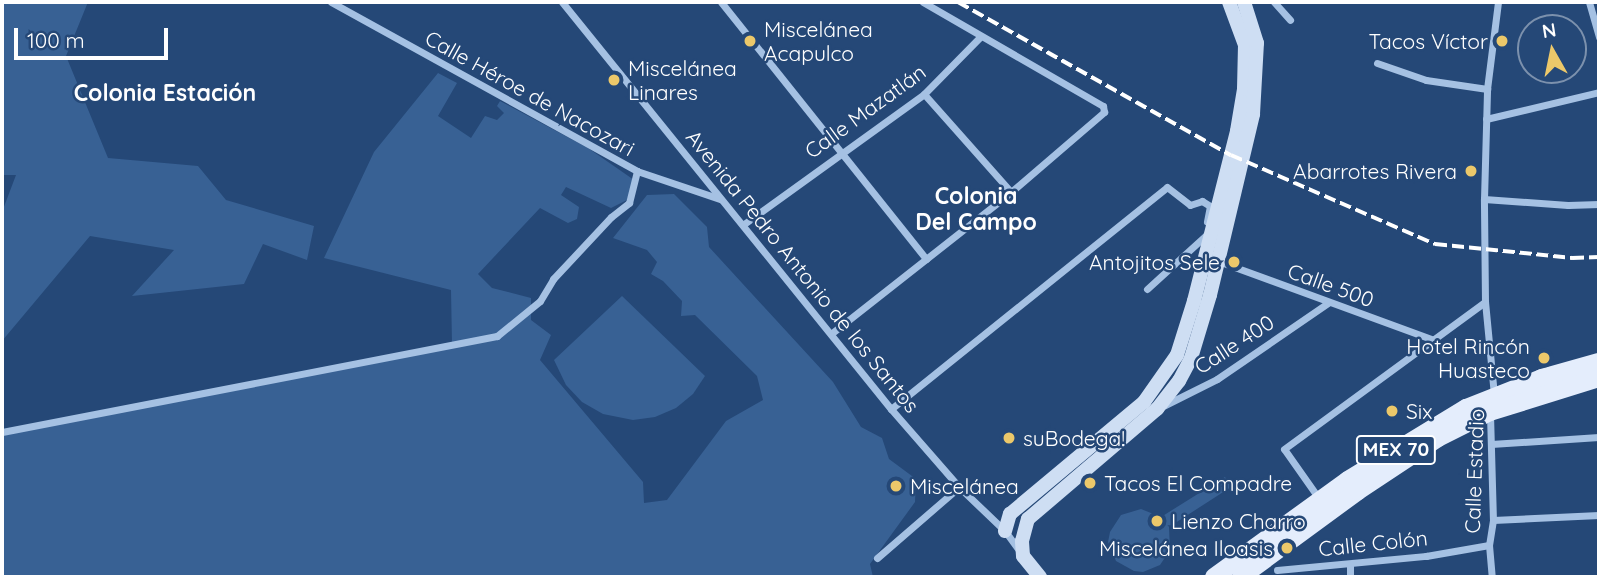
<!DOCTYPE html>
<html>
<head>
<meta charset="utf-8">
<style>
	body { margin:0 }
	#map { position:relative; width:1601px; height:579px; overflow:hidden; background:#254877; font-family:Quicksand,sans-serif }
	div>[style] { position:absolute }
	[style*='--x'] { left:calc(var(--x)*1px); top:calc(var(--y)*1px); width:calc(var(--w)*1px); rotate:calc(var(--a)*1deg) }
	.green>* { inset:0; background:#386194 }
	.street>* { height:7px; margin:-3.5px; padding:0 3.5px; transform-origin:3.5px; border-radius:3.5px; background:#a5c1e3 }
	.secondary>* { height:14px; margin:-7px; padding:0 7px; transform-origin:7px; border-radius:7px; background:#cedef3 }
	.primary>* { height:18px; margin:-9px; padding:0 9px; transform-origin:9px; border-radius:9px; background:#e4edfc }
	.rail>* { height:3.5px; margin-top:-1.75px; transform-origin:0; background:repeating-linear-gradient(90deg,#fff 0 12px,transparent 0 17px) }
	.dots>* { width:19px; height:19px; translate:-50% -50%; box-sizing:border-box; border:4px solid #254877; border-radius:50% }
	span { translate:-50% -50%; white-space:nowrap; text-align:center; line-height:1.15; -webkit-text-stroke:5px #254877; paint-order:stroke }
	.shield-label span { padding:2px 5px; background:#254877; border:2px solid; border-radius:5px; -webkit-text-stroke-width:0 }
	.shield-label { font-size:19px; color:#fff; font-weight:700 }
	.poi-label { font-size:21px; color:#fff }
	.left { translate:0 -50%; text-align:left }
	.right { translate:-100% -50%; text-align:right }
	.street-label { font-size:21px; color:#fff }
	.neighbourhood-label { font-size:23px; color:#fff; font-weight:700 }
	.frame { position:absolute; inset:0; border:4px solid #fff; pointer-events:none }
	.north { position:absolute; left:1517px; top:14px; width:70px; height:70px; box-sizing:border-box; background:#254877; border:2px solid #7c91ad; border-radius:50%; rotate:351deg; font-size:19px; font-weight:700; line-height:28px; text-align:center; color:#fff }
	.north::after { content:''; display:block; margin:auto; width:24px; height:32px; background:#ecc86a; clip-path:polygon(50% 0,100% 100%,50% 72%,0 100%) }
	.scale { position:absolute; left:14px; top:28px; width:154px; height:32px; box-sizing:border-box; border:4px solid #fff; border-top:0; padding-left:9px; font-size:21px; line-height:24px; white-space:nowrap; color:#fff; -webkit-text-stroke:5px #254877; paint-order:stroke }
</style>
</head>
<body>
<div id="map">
	<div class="green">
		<div style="clip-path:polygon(2px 2px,88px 2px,66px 56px,108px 158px,198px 166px,226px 200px,314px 226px,307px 260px,263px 244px,244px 284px,132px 296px,174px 250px,90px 236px,2px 341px,2px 212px,16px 175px,2px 175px)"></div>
		<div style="clip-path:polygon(438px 73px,457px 83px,438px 116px,471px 138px,485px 116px,497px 120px,504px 113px,497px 106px,500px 101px,588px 148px,634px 180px,627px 200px,611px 208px,566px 187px,561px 195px,579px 207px,577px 219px,568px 223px,540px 208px,478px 274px,492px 288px,531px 298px,531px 320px,551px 335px,540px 360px,643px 482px,644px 503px,667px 500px,726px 421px,763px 400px,757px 376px,695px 315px,681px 316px,682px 301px,663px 281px,651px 274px,657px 262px,647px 250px,613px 238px,647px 195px,674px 194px,707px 227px,709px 247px,833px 382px,861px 427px,882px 438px,889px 459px,916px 479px,915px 502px,870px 564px,873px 577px,2px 577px,2px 435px,452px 344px,451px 290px,324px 258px,374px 152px)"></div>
		<div style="clip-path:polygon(622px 296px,705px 376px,693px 394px,676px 408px,655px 417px,633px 420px,603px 414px,582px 402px,566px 385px,554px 360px)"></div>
		<div style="clip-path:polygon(1225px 477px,1231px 487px,1169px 527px,1170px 550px,1160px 565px,1143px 572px,1134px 571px,1116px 561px,1108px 542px,1110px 532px,1121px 515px,1141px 509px,1161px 517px)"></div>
	</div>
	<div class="street">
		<div style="--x:331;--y:2;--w:350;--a:28.9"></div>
		<div style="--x:637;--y:171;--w:88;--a:18.6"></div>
		<div style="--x:562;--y:2;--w:523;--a:51.05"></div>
		<div style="--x:891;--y:409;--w:103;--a:48.9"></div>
		<div style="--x:959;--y:487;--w:64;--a:43.7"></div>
		<div style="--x:1005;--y:531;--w:26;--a:54"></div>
		<div style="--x:721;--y:2;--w:329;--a:51.4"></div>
		<div style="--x:1274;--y:2;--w:24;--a:48"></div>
		<div style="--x:1589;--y:2;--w:37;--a:74"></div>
		<div style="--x:1377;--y:63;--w:52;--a:19.1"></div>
		<div style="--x:1426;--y:80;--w:62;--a:8.4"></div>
		<div style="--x:924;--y:94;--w:131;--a:48.4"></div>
		<div style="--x:1486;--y:119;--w:116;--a:-13.4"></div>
		<div style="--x:1484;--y:199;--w:84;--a:4.1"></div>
		<div style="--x:1568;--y:205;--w:31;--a:-2"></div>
		<div style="--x:744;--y:224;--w:222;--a:-35.8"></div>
		<div style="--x:924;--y:94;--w:81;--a:-45.5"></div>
		<div style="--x:1218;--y:261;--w:230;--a:20.1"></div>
		<div style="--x:1147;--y:289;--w:79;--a:-42.4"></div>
		<div style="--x:832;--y:333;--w:228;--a:-38.2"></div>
		<div style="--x:1011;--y:192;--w:123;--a:-40.7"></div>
		<div style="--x:1104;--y:112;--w:6;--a:-99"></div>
		<div style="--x:1103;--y:106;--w:208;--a:-150"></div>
		<div style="--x:1494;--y:395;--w:93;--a:-95.5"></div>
		<div style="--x:1485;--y:302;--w:103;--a:-90.6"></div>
		<div style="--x:1484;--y:199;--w:110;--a:-88.4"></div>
		<div style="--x:1487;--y:89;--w:88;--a:-82.8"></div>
		<div style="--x:1165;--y:405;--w:58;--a:-26.6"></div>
		<div style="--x:1217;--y:379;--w:135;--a:-34.4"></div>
		<div style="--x:891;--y:409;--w:354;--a:-38.8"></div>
		<div style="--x:1167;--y:187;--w:29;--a:38"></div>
		<div style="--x:1190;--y:205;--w:13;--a:-18"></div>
		<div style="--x:1202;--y:201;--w:9;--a:32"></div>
		<div style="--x:1210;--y:206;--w:16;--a:101"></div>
		<div style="--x:1490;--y:414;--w:106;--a:88.4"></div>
		<div style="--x:1493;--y:520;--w:25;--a:99"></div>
		<div style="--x:1489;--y:545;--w:32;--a:85"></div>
		<div style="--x:2;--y:432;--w:504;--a:-10.98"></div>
		<div style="--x:497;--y:336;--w:55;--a:-39.1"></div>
		<div style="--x:540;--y:301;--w:26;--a:-59"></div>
		<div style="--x:553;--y:279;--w:85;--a:-46.9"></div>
		<div style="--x:611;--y:217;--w:23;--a:-38"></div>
		<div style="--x:629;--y:203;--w:33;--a:-76"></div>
		<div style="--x:1491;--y:444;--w:108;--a:-3.7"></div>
		<div style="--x:1320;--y:500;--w:62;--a:-125.2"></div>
		<div style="--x:1284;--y:449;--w:249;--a:-36.2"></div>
		<div style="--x:1493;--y:520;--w:106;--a:-2.7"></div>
		<div style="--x:877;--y:558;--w:108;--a:-40.9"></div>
		<div style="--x:1350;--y:564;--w:13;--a:90"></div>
		<div style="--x:1277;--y:570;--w:150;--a:-5.4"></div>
		<div style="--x:1426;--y:556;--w:64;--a:-9.9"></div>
	</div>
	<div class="secondary">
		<div style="--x:1005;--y:531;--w:18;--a:-74"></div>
		<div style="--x:1010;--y:514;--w:175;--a:-39.9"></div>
		<div style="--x:1144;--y:402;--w:57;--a:-54.9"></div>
		<div style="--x:1177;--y:355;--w:57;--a:-72.5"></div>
		<div style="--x:1194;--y:301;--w:175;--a:-75.8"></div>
		<div style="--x:1237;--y:131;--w:43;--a:-80.5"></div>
		<div style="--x:1244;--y:89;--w:44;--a:-88.7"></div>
		<div style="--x:1245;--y:45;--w:46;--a:-110.4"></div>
		<div style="--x:1040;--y:577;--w:27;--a:-129"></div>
		<div style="--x:1023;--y:556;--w:15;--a:-94"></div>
		<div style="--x:1022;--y:541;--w:23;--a:-75"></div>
		<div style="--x:1028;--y:519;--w:170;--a:-40.5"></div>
		<div style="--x:1157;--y:409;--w:36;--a:-52"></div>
		<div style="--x:1179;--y:381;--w:26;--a:-62"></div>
		<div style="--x:1191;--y:358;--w:66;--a:-73.2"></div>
		<div style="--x:1210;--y:295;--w:186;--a:-76.6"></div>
		<div style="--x:1253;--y:114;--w:71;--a:-86.8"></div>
		<div style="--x:1257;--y:43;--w:43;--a:-107.6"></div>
	</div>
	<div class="primary">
		<div style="--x:1214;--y:577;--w:165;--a:-35.9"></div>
		<div style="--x:1348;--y:480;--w:138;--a:-31.4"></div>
		<div style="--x:1466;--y:408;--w:82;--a:-21.5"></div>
		<div style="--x:1542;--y:378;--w:59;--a:-15.7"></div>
		<div style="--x:1241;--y:577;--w:145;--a:-36.3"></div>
		<div style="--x:1358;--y:491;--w:96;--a:-33.5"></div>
		<div style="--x:1438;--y:438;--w:58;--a:-26.6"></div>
		<div style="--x:1490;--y:412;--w:114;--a:-17.3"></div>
	</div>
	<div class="rail">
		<div style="--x:958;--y:2;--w:313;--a:29.3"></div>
		<div style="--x:1231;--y:155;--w:223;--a:23.6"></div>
		<div style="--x:1435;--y:244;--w:138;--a:5.8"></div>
		<div style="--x:1572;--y:258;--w:27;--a:-2"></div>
	</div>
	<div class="dots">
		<div style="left:750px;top:41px;background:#ecc86a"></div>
		<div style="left:1502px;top:41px;background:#ecc86a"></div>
		<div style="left:614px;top:80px;background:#ecc86a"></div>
		<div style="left:1471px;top:171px;background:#ecc86a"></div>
		<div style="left:1234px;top:262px;background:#ecc86a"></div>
		<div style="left:1544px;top:358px;background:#ecc86a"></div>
		<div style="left:1392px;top:411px;background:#ecc86a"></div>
		<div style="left:1009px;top:438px;background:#ecc86a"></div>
		<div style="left:1090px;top:483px;background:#ecc86a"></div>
		<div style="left:896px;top:486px;background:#ecc86a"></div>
		<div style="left:1157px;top:521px;background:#ecc86a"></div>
		<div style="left:1287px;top:548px;background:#ecc86a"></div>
	</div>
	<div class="shield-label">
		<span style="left:1396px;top:450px">MEX 70</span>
	</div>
	<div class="poi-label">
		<span class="left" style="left:764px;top:41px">Miscelánea<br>Acapulco</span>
		<span class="right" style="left:1488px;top:41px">Tacos Víctor</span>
		<span class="left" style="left:628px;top:80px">Miscelánea<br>Linares</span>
		<span class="right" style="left:1457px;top:171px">Abarrotes Rivera</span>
		<span class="right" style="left:1220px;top:262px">Antojitos Sele</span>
		<span class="right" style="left:1530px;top:358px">Hotel Rincón<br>Huasteco</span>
		<span class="left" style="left:1406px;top:411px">Six</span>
		<span class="left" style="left:1023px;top:438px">suBodega!</span>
		<span class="left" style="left:1104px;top:483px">Tacos El Compadre</span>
		<span class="left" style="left:910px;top:486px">Miscelánea</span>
		<span class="left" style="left:1171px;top:521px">Lienzo Charro</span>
		<span class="right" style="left:1273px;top:548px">Miscelánea Iloasis</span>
	</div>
	<div class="street-label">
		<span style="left:530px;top:93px;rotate:29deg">Calle Héroe de Nacozari</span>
		<span style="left:865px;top:111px;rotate:-36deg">Calle Mazatlán</span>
		<span style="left:803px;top:271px;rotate:51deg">Avenida Pedro Antonio de los Santos</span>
		<span style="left:1331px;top:285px;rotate:20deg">Calle 500</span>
		<span style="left:1234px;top:344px;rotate:-33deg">Calle 400</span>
		<span style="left:1474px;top:471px;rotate:-88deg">Calle Estadio</span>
		<span style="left:1373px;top:543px;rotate:-6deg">Calle Colón</span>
	</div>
	<div class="neighbourhood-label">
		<span style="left:165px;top:93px">Colonia Estación</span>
		<span style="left:976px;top:209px">Colonia<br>Del Campo</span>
	</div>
	<div class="frame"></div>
	<div class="north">N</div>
	<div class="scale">100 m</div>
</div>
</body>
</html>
